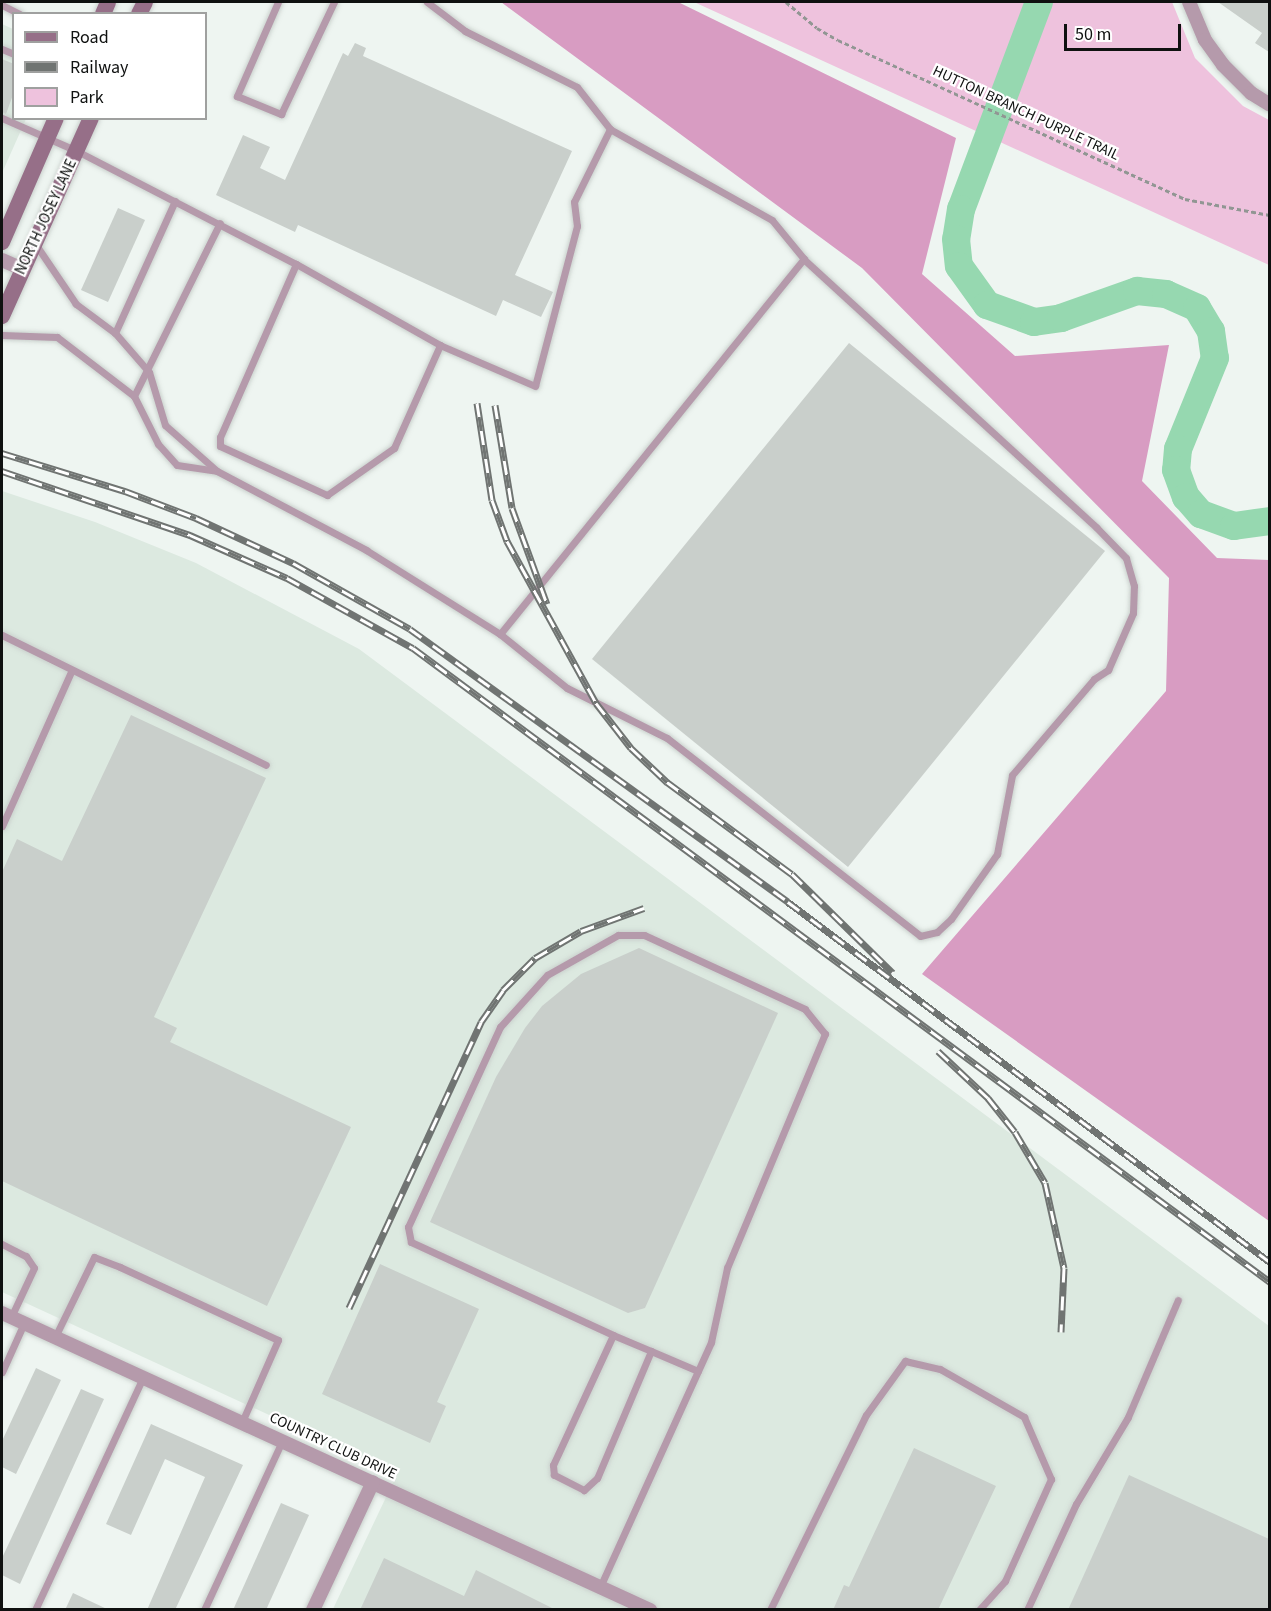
<!DOCTYPE html>
<html>
<head>
<meta charset="utf-8">
<style>
	body { margin:0 }
	#map { position:relative; width:1271px; height:1611px; overflow:hidden; background:#eef5f1; font-family:"Source Sans 3",sans-serif }
	div>[style] { position:absolute }
	[style*='--x'] { left:calc(var(--x)*1px); top:calc(var(--y)*1px); width:calc(var(--w)*1px); rotate:calc(var(--a)*1deg) }
	.built>* { inset:0; background:#dce9e0 }
	.green>* { inset:0; background:#eec2dd }
	.forest>* { inset:0; background:#d89cc2 }
	.river>* { height:28px; margin:-14px; padding:0 14px; transform-origin:14px; border-radius:14px; background:#96d8b0 }
	.building>* { inset:0; background:#c9cfcb }
	.path>* { height:3px; margin-top:-1.5px; transform-origin:0; background:repeating-linear-gradient(90deg,#919693 0 4.5px,transparent 0 7.5px) }
	.roads { filter:drop-shadow(0 0 2px #cad1cd) drop-shadow(0 0 2px #cad1cd) }
	.service>* { height:7px; margin:-3.5px; padding:0 3.5px; transform-origin:3.5px; border-radius:3.5px; background:#b59aab }
	.minor>* { height:14px; margin:-7px; padding:0 7px; transform-origin:7px; border-radius:7px; background:#b59aab }
	.secondary>* { height:16px; margin:-8px; padding:0 8px; transform-origin:8px; border-radius:8px; background:#966f88 }
	.rail>* { height:7px; margin-top:-3.5px; transform-origin:0; background:repeating-linear-gradient(90deg,#fff 0 14px,#707472 0 28px); box-sizing:border-box; border-block:2px solid #707472 }
	span { translate:-50% -50%; white-space:nowrap; text-align:center; line-height:1.15; -webkit-text-stroke:4.5px #fff; paint-order:stroke }
	.street-label { font-size:15px; color:#0f1110 }
	.frame { position:absolute; inset:0; border:3px solid #0f1110; pointer-events:none }
	.legend { position:absolute; left:12px; top:12px; width:195px; height:108px; box-sizing:border-box; background:#fff; border:2px solid #9fa09f; margin:0; padding:8px 10px; list-style:none; font-size:18px; color:#0f1110 }
	.legend li { display:flex; align-items:center; gap:12px; height:30px }
	.legend b { width:30px; border:2px solid #9fa09f }
	.scale { position:absolute; left:1064px; top:24px; width:117px; height:27px; box-sizing:border-box; border:3px solid #0f1110; border-top:0; padding-left:8px; font-size:18px; line-height:21px; white-space:nowrap; color:#0f1110; -webkit-text-stroke:4px #fff; paint-order:stroke }
</style>
</head>
<body>
<div id="map">
	<div class="built">
		<div style="clip-path:polygon(2px 24px,13px 29px,14px 118px,26px 119px,2px 173px)"></div>
		<div style="clip-path:polygon(2px 491px,95px 522px,196px 563px,359px 649px,1269px 1326px,1269px 1609px,333px 1609px,397px 1474px,2px 1292px)"></div>
	</div>
	<div class="green">
		<div style="clip-path:polygon(694px 2px,1172px 2px,1195px 58px,1243px 106px,1269px 120px,1269px 265px)"></div>
	</div>
	<div class="forest">
		<div style="clip-path:polygon(501px 2px,678px 2px,956px 138px,922px 274px,1015px 356px,1169px 345px,1142px 481px,1217px 558px,1269px 560px,1269px 1221px,922px 974px,1166px 691px,1169px 578px,862px 268px)"></div>
	</div>
	<div class="river">
		<div style="--x:1039;--y:2;--w:221;--a:110.6"></div>
		<div style="--x:961;--y:209;--w:30;--a:99"></div>
		<div style="--x:956;--y:239;--w:27;--a:84"></div>
		<div style="--x:959;--y:266;--w:48;--a:54.3"></div>
		<div style="--x:987;--y:305;--w:50;--a:19.9"></div>
		<div style="--x:1034;--y:322;--w:27;--a:-8"></div>
		<div style="--x:1061;--y:318;--w:81;--a:-19.6"></div>
		<div style="--x:1137;--y:291;--w:29;--a:6"></div>
		<div style="--x:1166;--y:294;--w:34;--a:24"></div>
		<div style="--x:1197;--y:308;--w:27;--a:59"></div>
		<div style="--x:1211;--y:331;--w:27;--a:82"></div>
		<div style="--x:1215;--y:358;--w:98;--a:112.1"></div>
		<div style="--x:1178;--y:449;--w:21;--a:95"></div>
		<div style="--x:1176;--y:470;--w:29;--a:70"></div>
		<div style="--x:1186;--y:497;--w:23;--a:49"></div>
		<div style="--x:1201;--y:514;--w:35;--a:20"></div>
		<div style="--x:1234;--y:526;--w:36;--a:-8"></div>
	</div>
	<div class="building">
		<div style="clip-path:polygon(1218px 2px,1269px 2px,1269px 52px,1255px 43px,1262px 33px)"></div>
		<div style="clip-path:polygon(355px 43px,366px 48px,363px 56px,572px 151px,515px 275px,553px 292px,541px 317px,503px 300px,496px 316px,298px 225px,295px 232px,216px 195px,243px 135px,270px 147px,260px 168px,285px 180px,343px 53px,348px 56px)"></div>
		<div style="clip-path:polygon(2px 59px,14px 64px,14px 92px,6px 114px,2px 112px)"></div>
		<div style="clip-path:polygon(118px 208px,145px 220px,108px 302px,81px 290px)"></div>
		<div style="clip-path:polygon(849px 343px,1105px 551px,848px 867px,592px 659px)"></div>
		<div style="clip-path:polygon(131px 715px,266px 778px,154px 1017px,177px 1028px,170px 1042px,351px 1127px,267px 1306px,2px 1181px,2px 872px,17px 839px,62px 861px)"></div>
		<div style="clip-path:polygon(639px 948px,778px 1013px,645px 1308px,628px 1313px,430px 1222px,496px 1077px,525px 1028px,542px 1006px,581px 974px)"></div>
		<div style="clip-path:polygon(380px 1264px,479px 1309px,437px 1402px,446px 1406px,430px 1443px,322px 1394px)"></div>
		<div style="clip-path:polygon(36px 1368px,61px 1380px,16px 1474px,2px 1467px,2px 1441px)"></div>
		<div style="clip-path:polygon(81px 1389px,104px 1399px,20px 1584px,2px 1575px,2px 1558px)"></div>
		<div style="clip-path:polygon(151px 1424px,243px 1465px,175px 1610px,147px 1610px,205px 1477px,165px 1459px,131px 1535px,106px 1524px)"></div>
		<div style="clip-path:polygon(914px 1448px,996px 1486px,938px 1610px,833px 1610px,844px 1585px,849px 1587px)"></div>
		<div style="clip-path:polygon(1129px 1475px,1269px 1539px,1269px 1610px,1068px 1610px)"></div>
		<div style="clip-path:polygon(281px 1503px,309px 1515px,266px 1610px,233px 1610px)"></div>
		<div style="clip-path:polygon(384px 1558px,464px 1596px,476px 1570px,556px 1610px,360px 1610px)"></div>
		<div style="clip-path:polygon(73px 1593px,109px 1610px,65px 1610px)"></div>
	</div>
	<div class="path">
		<div style="--x:786;--y:2;--w:40;--a:40"></div>
		<div style="--x:817;--y:28;--w:24;--a:30"></div>
		<div style="--x:838;--y:40;--w:382;--a:24.6"></div>
		<div style="--x:1185;--y:199;--w:86;--a:10.7"></div>
	</div>
	<div class="roads">
		<div class="service">
			<div style="--x:278;--y:2;--w:103;--a:113.6"></div>
			<div style="--x:237;--y:96;--w:48;--a:22.2"></div>
			<div style="--x:281;--y:114;--w:124;--a:-64.7"></div>
			<div style="--x:427;--y:2;--w:48;--a:37.3"></div>
			<div style="--x:465;--y:31;--w:125;--a:26.6"></div>
			<div style="--x:577;--y:87;--w:53;--a:51.8"></div>
			<div style="--x:610;--y:129;--w:81;--a:116.3"></div>
			<div style="--x:574;--y:202;--w:24;--a:83"></div>
			<div style="--x:577;--y:226;--w:165;--a:104.7"></div>
			<div style="--x:535;--y:386;--w:103;--a:-156.7"></div>
			<div style="--x:2;--y:5;--w:20;--a:27"></div>
			<div style="--x:2;--y:49;--w:13;--a:23"></div>
			<div style="--x:2;--y:118;--w:82;--a:23.7"></div>
			<div style="--x:77;--y:151;--w:246;--a:27.3"></div>
			<div style="--x:296;--y:264;--w:189;--a:113.7"></div>
			<div style="--x:220;--y:437;--w:9;--a:90"></div>
			<div style="--x:220;--y:446;--w:118;--a:24.6"></div>
			<div style="--x:327;--y:495;--w:82;--a:-35"></div>
			<div style="--x:394;--y:448;--w:113;--a:-65.9"></div>
			<div style="--x:440;--y:345;--w:165;--a:-150.6"></div>
			<div style="--x:115;--y:333;--w:145;--a:-65.6"></div>
			<div style="--x:2;--y:335;--w:55;--a:2.1"></div>
			<div style="--x:57;--y:337;--w:97;--a:37.5"></div>
			<div style="--x:134;--y:396;--w:54;--a:63.4"></div>
			<div style="--x:158;--y:444;--w:28;--a:48"></div>
			<div style="--x:177;--y:465;--w:40;--a:8.5"></div>
			<div style="--x:217;--y:471;--w:69;--a:-138.5"></div>
			<div style="--x:165;--y:425;--w:55;--a:-106.8"></div>
			<div style="--x:149;--y:372;--w:52;--a:-131.1"></div>
			<div style="--x:115;--y:333;--w:49;--a:-143.4"></div>
			<div style="--x:76;--y:304;--w:71;--a:-124.1"></div>
			<div style="--x:134;--y:396;--w:193;--a:-63.6"></div>
			<div style="--x:217;--y:471;--w:169;--a:27.9"></div>
			<div style="--x:366;--y:550;--w:158;--a:32.1"></div>
			<div style="--x:500;--y:634;--w:483;--a:-51"></div>
			<div style="--x:804;--y:259;--w:50;--a:-129.4"></div>
			<div style="--x:772;--y:220;--w:186;--a:-150.7"></div>
			<div style="--x:500;--y:634;--w:86;--a:38.9"></div>
			<div style="--x:567;--y:688;--w:112;--a:26.6"></div>
			<div style="--x:667;--y:738;--w:321;--a:38"></div>
			<div style="--x:920;--y:936;--w:17;--a:-13"></div>
			<div style="--x:937;--y:932;--w:19;--a:-43"></div>
			<div style="--x:951;--y:919;--w:80;--a:-54.7"></div>
			<div style="--x:997;--y:854;--w:80;--a:-79.2"></div>
			<div style="--x:1012;--y:775;--w:126;--a:-49.5"></div>
			<div style="--x:1094;--y:679;--w:17;--a:-33"></div>
			<div style="--x:1108;--y:670;--w:62;--a:-66.3"></div>
			<div style="--x:1133;--y:613;--w:27;--a:-88"></div>
			<div style="--x:1134;--y:586;--w:29;--a:-106"></div>
			<div style="--x:1126;--y:558;--w:43;--a:-134.1"></div>
			<div style="--x:1096;--y:527;--w:396;--a:-137.5"></div>
			<div style="--x:2;--y:635;--w:294;--a:26.2"></div>
			<div style="--x:2;--y:826;--w:169;--a:-65.9"></div>
			<div style="--x:2;--y:1244;--w:27;--a:27"></div>
			<div style="--x:26;--y:1256;--w:14;--a:56"></div>
			<div style="--x:34;--y:1268;--w:54;--a:115.1"></div>
			<div style="--x:55;--y:1337;--w:89;--a:-64"></div>
			<div style="--x:94;--y:1257;--w:28;--a:21"></div>
			<div style="--x:120;--y:1267;--w:174;--a:24.8"></div>
			<div style="--x:278;--y:1340;--w:90;--a:113.7"></div>
			<div style="--x:651;--y:1351;--w:138;--a:113"></div>
			<div style="--x:597;--y:1478;--w:18;--a:137"></div>
			<div style="--x:584;--y:1490;--w:34;--a:-153"></div>
			<div style="--x:554;--y:1475;--w:10;--a:-96"></div>
			<div style="--x:553;--y:1465;--w:143;--a:-65.2"></div>
			<div style="--x:613;--y:1335;--w:41;--a:22.8"></div>
			<div style="--x:651;--y:1351;--w:51;--a:23.1"></div>
			<div style="--x:2;--y:1372;--w:54;--a:-65.8"></div>
			<div style="--x:600;--y:1587;--w:269;--a:-65.6"></div>
			<div style="--x:711;--y:1342;--w:76;--a:-77.8"></div>
			<div style="--x:727;--y:1268;--w:254;--a:-67.3"></div>
			<div style="--x:825;--y:1034;--w:32;--a:-129"></div>
			<div style="--x:805;--y:1009;--w:177;--a:-155.3"></div>
			<div style="--x:644;--y:935;--w:26;--a:180"></div>
			<div style="--x:618;--y:935;--w:81;--a:150.6"></div>
			<div style="--x:547;--y:975;--w:70;--a:132.1"></div>
			<div style="--x:500;--y:1027;--w:220;--a:114.7"></div>
			<div style="--x:408;--y:1227;--w:15;--a:79"></div>
			<div style="--x:411;--y:1242;--w:222;--a:24.7"></div>
			<div style="--x:35;--y:1610;--w:257;--a:-65.1"></div>
			<div style="--x:204;--y:1610;--w:186;--a:-65.2"></div>
			<div style="--x:770;--y:1610;--w:217;--a:-63.8"></div>
			<div style="--x:866;--y:1415;--w:67;--a:-54.2"></div>
			<div style="--x:905;--y:1361;--w:36;--a:13"></div>
			<div style="--x:940;--y:1369;--w:97;--a:29.7"></div>
			<div style="--x:1024;--y:1417;--w:68;--a:66.5"></div>
			<div style="--x:1051;--y:1479;--w:112;--a:114.3"></div>
			<div style="--x:1005;--y:1581;--w:39;--a:132"></div>
			<div style="--x:1027;--y:1610;--w:117;--a:-65.2"></div>
			<div style="--x:1076;--y:1504;--w:101;--a:-59.1"></div>
			<div style="--x:1128;--y:1417;--w:127;--a:-66.9"></div>
		</div>
		<div class="minor">
			<div style="--x:1189;--y:2;--w:41;--a:67.2"></div>
			<div style="--x:1205;--y:40;--w:31;--a:54"></div>
			<div style="--x:1223;--y:65;--w:40;--a:45"></div>
			<div style="--x:1251;--y:93;--w:22;--a:32"></div>
			<div style="--x:2;--y:260;--w:22;--a:24"></div>
			<div style="--x:2;--y:1313;--w:713;--a:24.62"></div>
			<div style="--x:313;--y:1610;--w:141;--a:-64.9"></div>
		</div>
		<div class="secondary">
			<div style="--x:103;--y:14;--w:13;--a:-67"></div>
			<div style="--x:139;--y:14;--w:13;--a:-63"></div>
			<div style="--x:2;--y:242;--w:135;--a:-66.5"></div>
			<div style="--x:2;--y:316;--w:217;--a:-65.8"></div>
		</div>
	</div>
	<div class="rail">
		<div style="--x:477;--y:403;--w:98;--a:81.2"></div>
		<div style="--x:492;--y:500;--w:44;--a:69.9"></div>
		<div style="--x:507;--y:541;--w:185;--a:61.2"></div>
		<div style="--x:596;--y:703;--w:57;--a:52.1"></div>
		<div style="--x:631;--y:748;--w:50;--a:43.4"></div>
		<div style="--x:667;--y:782;--w:155;--a:36.4"></div>
		<div style="--x:792;--y:874;--w:141;--a:44.4"></div>
		<div style="--x:495;--y:405;--w:104;--a:80.6"></div>
		<div style="--x:512;--y:508;--w:102;--a:70"></div>
		<div style="--x:2;--y:453;--w:129;--a:17.2"></div>
		<div style="--x:125;--y:491;--w:76;--a:20.8"></div>
		<div style="--x:196;--y:518;--w:107;--a:24.9"></div>
		<div style="--x:293;--y:563;--w:134;--a:29.4"></div>
		<div style="--x:410;--y:629;--w:466;--a:35.8"></div>
		<div style="--x:788;--y:902;--w:602;--a:36.76"></div>
		<div style="--x:2;--y:471;--w:199;--a:18.8"></div>
		<div style="--x:190;--y:535;--w:106;--a:23.9"></div>
		<div style="--x:287;--y:578;--w:144;--a:29.1"></div>
		<div style="--x:413;--y:648;--w:1066;--a:36.49"></div>
		<div style="--x:938;--y:1051;--w:69;--a:43.2"></div>
		<div style="--x:988;--y:1098;--w:43;--a:51.5"></div>
		<div style="--x:1015;--y:1132;--w:59;--a:59.5"></div>
		<div style="--x:1045;--y:1183;--w:87;--a:77.4"></div>
		<div style="--x:1064;--y:1268;--w:64;--a:92.7"></div>
		<div style="--x:349;--y:1308;--w:315;--a:-65.2"></div>
		<div style="--x:481;--y:1022;--w:39;--a:-55"></div>
		<div style="--x:503;--y:990;--w:45;--a:-45"></div>
		<div style="--x:535;--y:958;--w:53;--a:-30.4"></div>
		<div style="--x:581;--y:931;--w:67;--a:-20.1"></div>
	</div>
	<div class="street-label">
		<span style="left:1026px;top:113px;rotate:25deg">HUTTON BRANCH PURPLE TRAIL</span>
		<span style="left:46px;top:217px;rotate:-65deg">NORTH JOSEY LANE</span>
		<span style="left:333px;top:1446px;rotate:25deg">COUNTRY CLUB DRIVE</span>
	</div>
	<div class="frame"></div>
	<ul class="legend">
	<li><b style="height:8px;background:#966f88"></b>Road</li>
	<li><b style="height:8px;background:#707472"></b>Railway</li>
	<li><b style="height:16px;background:#eec2dd"></b>Park</li>
	</ul>
	<div class="scale">50 m</div>
</div>
</body>
</html>
